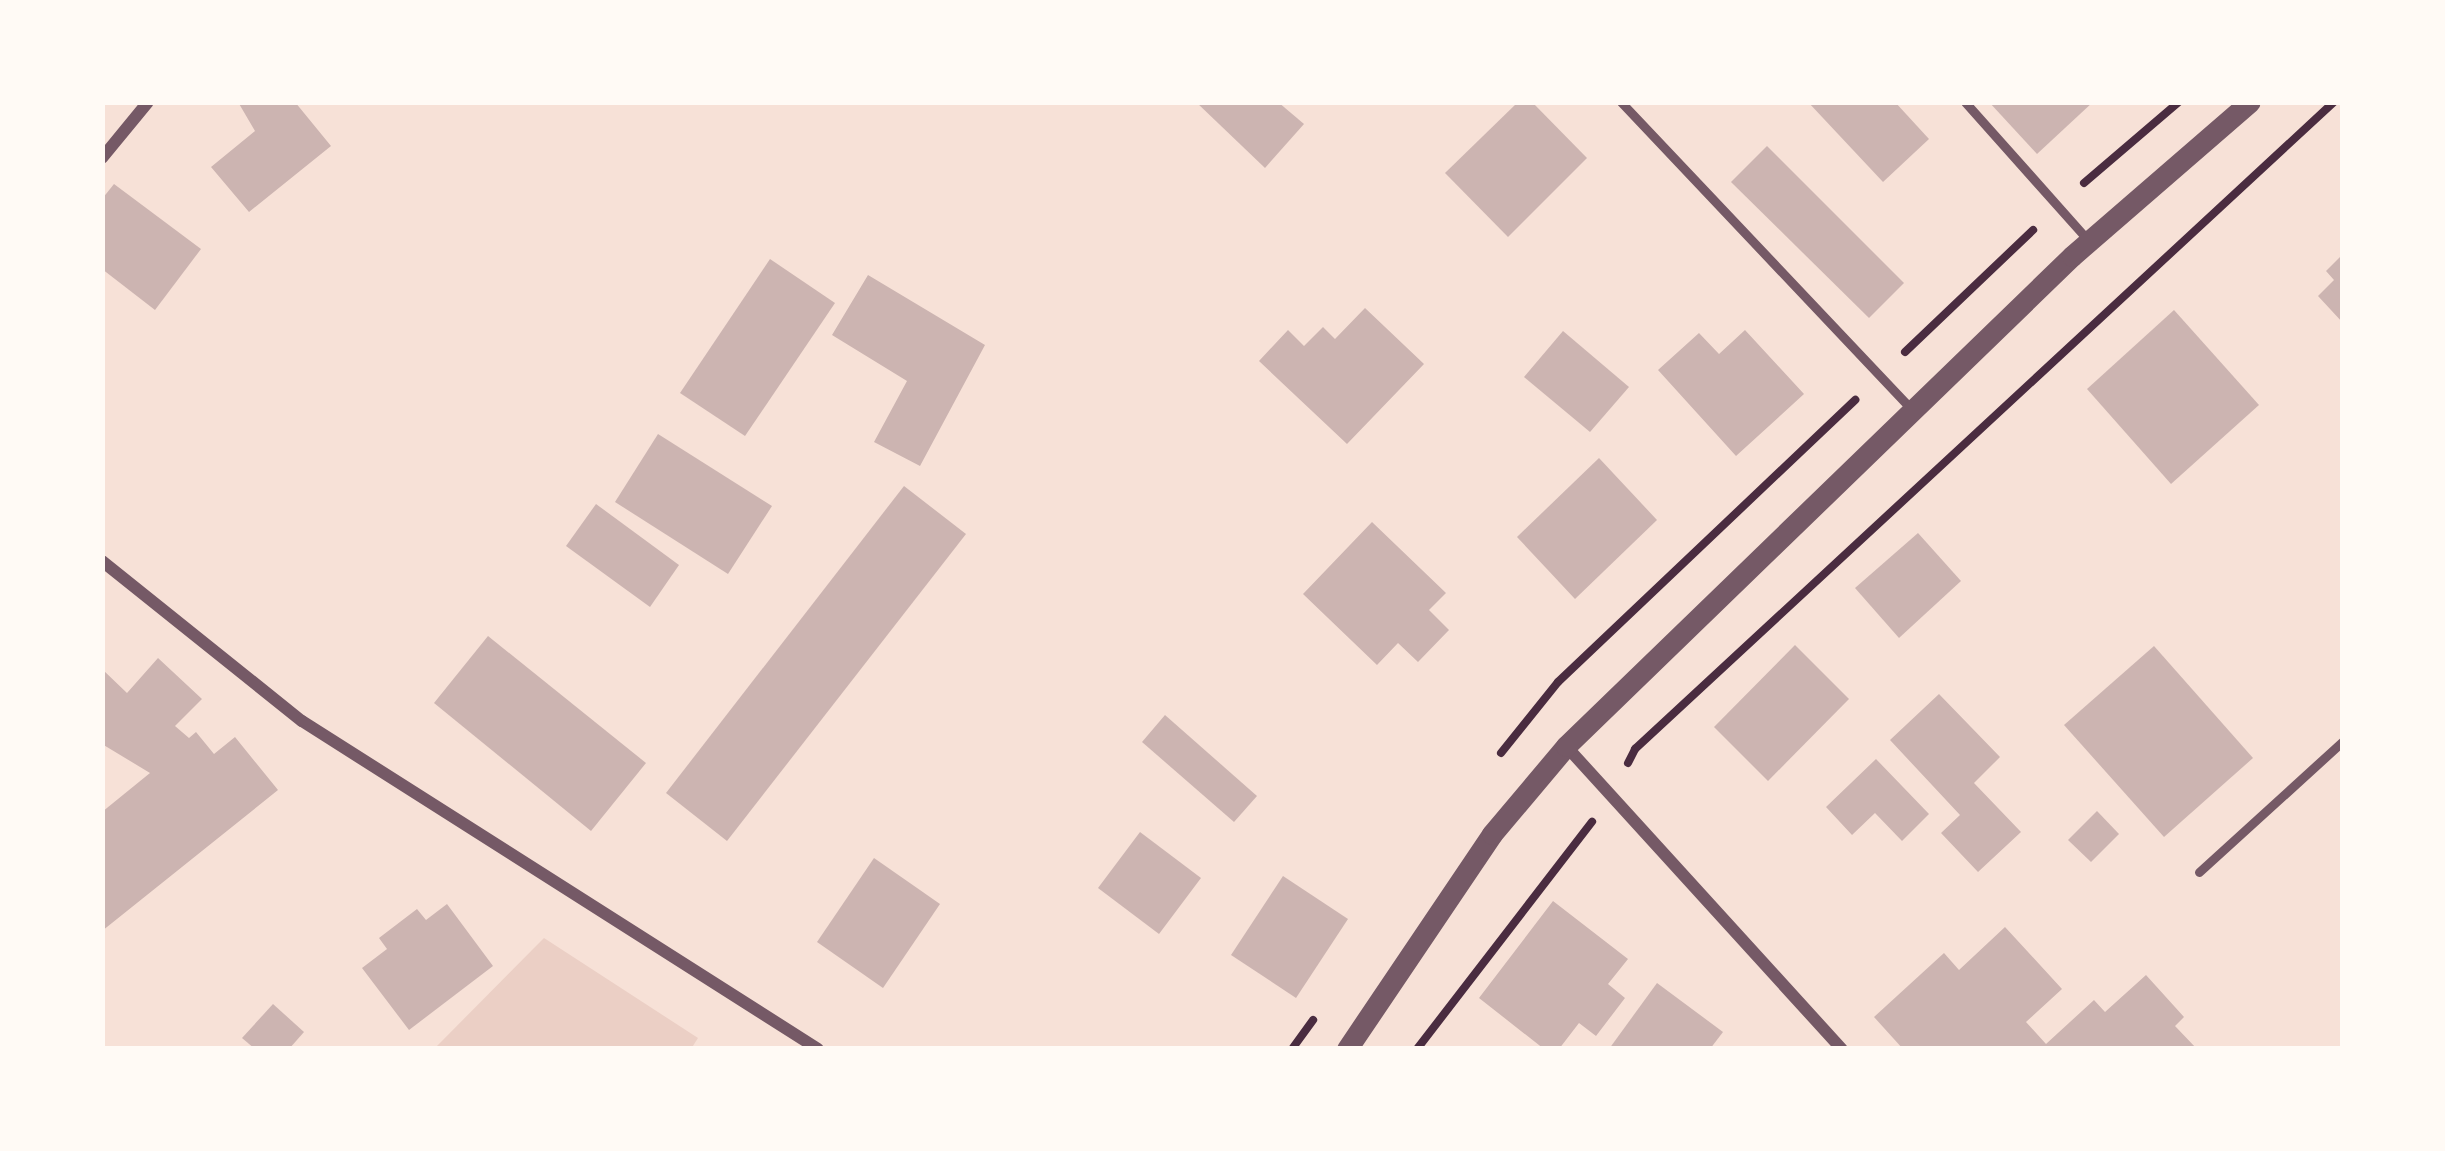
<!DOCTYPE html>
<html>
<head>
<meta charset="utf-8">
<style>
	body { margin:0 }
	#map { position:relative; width:2445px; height:1151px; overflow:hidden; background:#f7e1d7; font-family:"Exo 2",sans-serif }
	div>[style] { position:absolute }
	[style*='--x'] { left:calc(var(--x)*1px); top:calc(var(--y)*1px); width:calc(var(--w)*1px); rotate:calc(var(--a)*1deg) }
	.green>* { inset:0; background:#ebcfc5 }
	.building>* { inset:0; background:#ccb4b1 }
	.path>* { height:8px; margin:-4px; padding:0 4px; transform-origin:4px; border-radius:4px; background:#4a2c40 }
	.service>* { height:9px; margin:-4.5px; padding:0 4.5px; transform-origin:4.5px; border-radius:4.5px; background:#755966 }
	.minor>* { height:12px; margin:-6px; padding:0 6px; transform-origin:6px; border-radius:6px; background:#755966 }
	.tertiary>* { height:21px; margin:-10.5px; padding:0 10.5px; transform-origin:10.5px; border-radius:10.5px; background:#755966 }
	span { translate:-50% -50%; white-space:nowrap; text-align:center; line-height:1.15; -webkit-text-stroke:9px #fffaf5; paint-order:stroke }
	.frame { position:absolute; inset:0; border:105px solid #fffaf5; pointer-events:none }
</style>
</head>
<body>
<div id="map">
	<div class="green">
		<div style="clip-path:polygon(544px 938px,698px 1038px,691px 1049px,434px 1049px)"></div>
	</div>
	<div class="building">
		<div style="clip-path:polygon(238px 102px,295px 102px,331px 146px,249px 212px,211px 167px,255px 131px)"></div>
		<div style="clip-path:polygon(1196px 102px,1278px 102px,1304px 124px,1265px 168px)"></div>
		<div style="clip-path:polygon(1518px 102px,1532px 102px,1587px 158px,1508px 237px,1445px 173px)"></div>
		<div style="clip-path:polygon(1808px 102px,1895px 102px,1929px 139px,1883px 182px)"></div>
		<div style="clip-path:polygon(1989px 102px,2093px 102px,2037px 154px)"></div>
		<div style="clip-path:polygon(1767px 146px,1904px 283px,1869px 318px,1731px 182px)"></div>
		<div style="clip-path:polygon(114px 184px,201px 249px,155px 310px,102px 269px,102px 199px)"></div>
		<div style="clip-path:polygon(2343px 254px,2343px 323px,2318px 296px,2334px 280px,2326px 271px)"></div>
		<div style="clip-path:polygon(770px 259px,835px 303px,745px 436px,680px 393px)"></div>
		<div style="clip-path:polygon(868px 275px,985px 345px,920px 466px,874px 442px,907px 381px,832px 335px)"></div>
		<div style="clip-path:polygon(1365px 308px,1424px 364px,1347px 444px,1259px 361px,1288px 330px,1304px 346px,1323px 327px,1335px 339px)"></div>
		<div style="clip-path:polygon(2174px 310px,2259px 405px,2171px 484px,2087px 389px)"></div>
		<div style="clip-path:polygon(1745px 330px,1804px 394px,1736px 456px,1658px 370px,1699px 333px,1719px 354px)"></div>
		<div style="clip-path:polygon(1563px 331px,1629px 387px,1590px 432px,1524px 377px)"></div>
		<div style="clip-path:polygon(658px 434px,772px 506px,728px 574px,615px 502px)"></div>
		<div style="clip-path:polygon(1599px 458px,1657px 520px,1575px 599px,1517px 537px)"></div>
		<div style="clip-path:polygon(904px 486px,966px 534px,727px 841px,666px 793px)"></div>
		<div style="clip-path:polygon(596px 504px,679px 565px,650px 607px,566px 546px)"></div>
		<div style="clip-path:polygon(1372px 522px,1446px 593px,1429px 610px,1449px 630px,1418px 662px,1398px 643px,1377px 665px,1303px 594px)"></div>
		<div style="clip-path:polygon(1918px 533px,1961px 581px,1899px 638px,1855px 588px)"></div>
		<div style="clip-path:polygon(488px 636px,646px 763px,591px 831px,434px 703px)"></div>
		<div style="clip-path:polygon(1795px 645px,1849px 699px,1768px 781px,1714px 727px)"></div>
		<div style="clip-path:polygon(2154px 646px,2253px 758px,2164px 837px,2064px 725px)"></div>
		<div style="clip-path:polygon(158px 658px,202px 699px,175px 726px,189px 738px,196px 732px,214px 754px,235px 737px,278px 790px,102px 931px,102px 812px,150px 773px,102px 744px,102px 669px,127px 693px)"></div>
		<div style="clip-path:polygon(1939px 694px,2000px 757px,1974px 783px,2021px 832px,1978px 872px,1941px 833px,1960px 815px,1890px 740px)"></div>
		<div style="clip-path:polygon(1165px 715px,1257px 796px,1234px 822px,1142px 742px)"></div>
		<div style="clip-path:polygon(1876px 759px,1929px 814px,1902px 841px,1875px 813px,1852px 835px,1826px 807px)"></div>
		<div style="clip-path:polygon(2097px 811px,2119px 834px,2091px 862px,2068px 840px)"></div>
		<div style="clip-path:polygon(1140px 832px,1201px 878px,1159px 934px,1098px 888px)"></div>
		<div style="clip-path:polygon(874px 858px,940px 904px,883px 988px,817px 942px)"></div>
		<div style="clip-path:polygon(1283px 876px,1348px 919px,1296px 998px,1231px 955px)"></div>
		<div style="clip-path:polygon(1553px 901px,1628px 959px,1608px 984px,1625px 998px,1596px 1036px,1579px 1023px,1559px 1049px,1544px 1049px,1479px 998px)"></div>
		<div style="clip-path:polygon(447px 904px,493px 966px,409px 1030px,362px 968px,387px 949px,379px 938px,417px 909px,426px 920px)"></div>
		<div style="clip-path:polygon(2005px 927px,2062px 989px,2026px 1022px,2046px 1044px,2094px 1000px,2105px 1012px,2146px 975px,2184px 1017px,2175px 1026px,2197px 1049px,1903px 1049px,1874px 1017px,1944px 953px,1959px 970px)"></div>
		<div style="clip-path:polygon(1657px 983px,1723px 1032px,1710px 1049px,1609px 1049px)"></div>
		<div style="clip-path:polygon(273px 1004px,304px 1032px,289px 1049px,255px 1049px,242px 1038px)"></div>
	</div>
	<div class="path">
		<div style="--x:2084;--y:183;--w:125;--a:-40.5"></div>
		<div style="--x:1905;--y:352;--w:177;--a:-43.6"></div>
		<div style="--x:1501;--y:753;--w:91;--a:-51.2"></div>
		<div style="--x:1558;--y:682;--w:410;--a:-43.5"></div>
		<div style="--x:1628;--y:763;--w:16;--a:-63"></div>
		<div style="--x:1635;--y:749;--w:952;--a:-42.79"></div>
		<div style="--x:1292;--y:1049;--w:36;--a:-54"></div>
		<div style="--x:1417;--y:1049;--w:287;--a:-52.4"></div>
	</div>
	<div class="service">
		<div style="--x:1621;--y:102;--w:422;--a:46.6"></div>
		<div style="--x:1965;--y:102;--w:186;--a:48.3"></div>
		<div style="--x:2199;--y:872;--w:195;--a:-42.3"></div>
	</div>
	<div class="minor">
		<div style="--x:102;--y:158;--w:72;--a:-50.6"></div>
		<div style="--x:102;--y:561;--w:256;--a:38.7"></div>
		<div style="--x:302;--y:721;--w:611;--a:32.44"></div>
		<div style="--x:1566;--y:746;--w:410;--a:47.7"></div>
	</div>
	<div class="tertiary">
		<div style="--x:1347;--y:1049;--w:259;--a:-56"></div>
		<div style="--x:1492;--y:834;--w:115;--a:-49.9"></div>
		<div style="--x:1566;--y:746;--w:704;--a:-44.08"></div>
		<div style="--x:2072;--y:256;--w:235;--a:-40.9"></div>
	</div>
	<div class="frame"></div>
</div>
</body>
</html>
